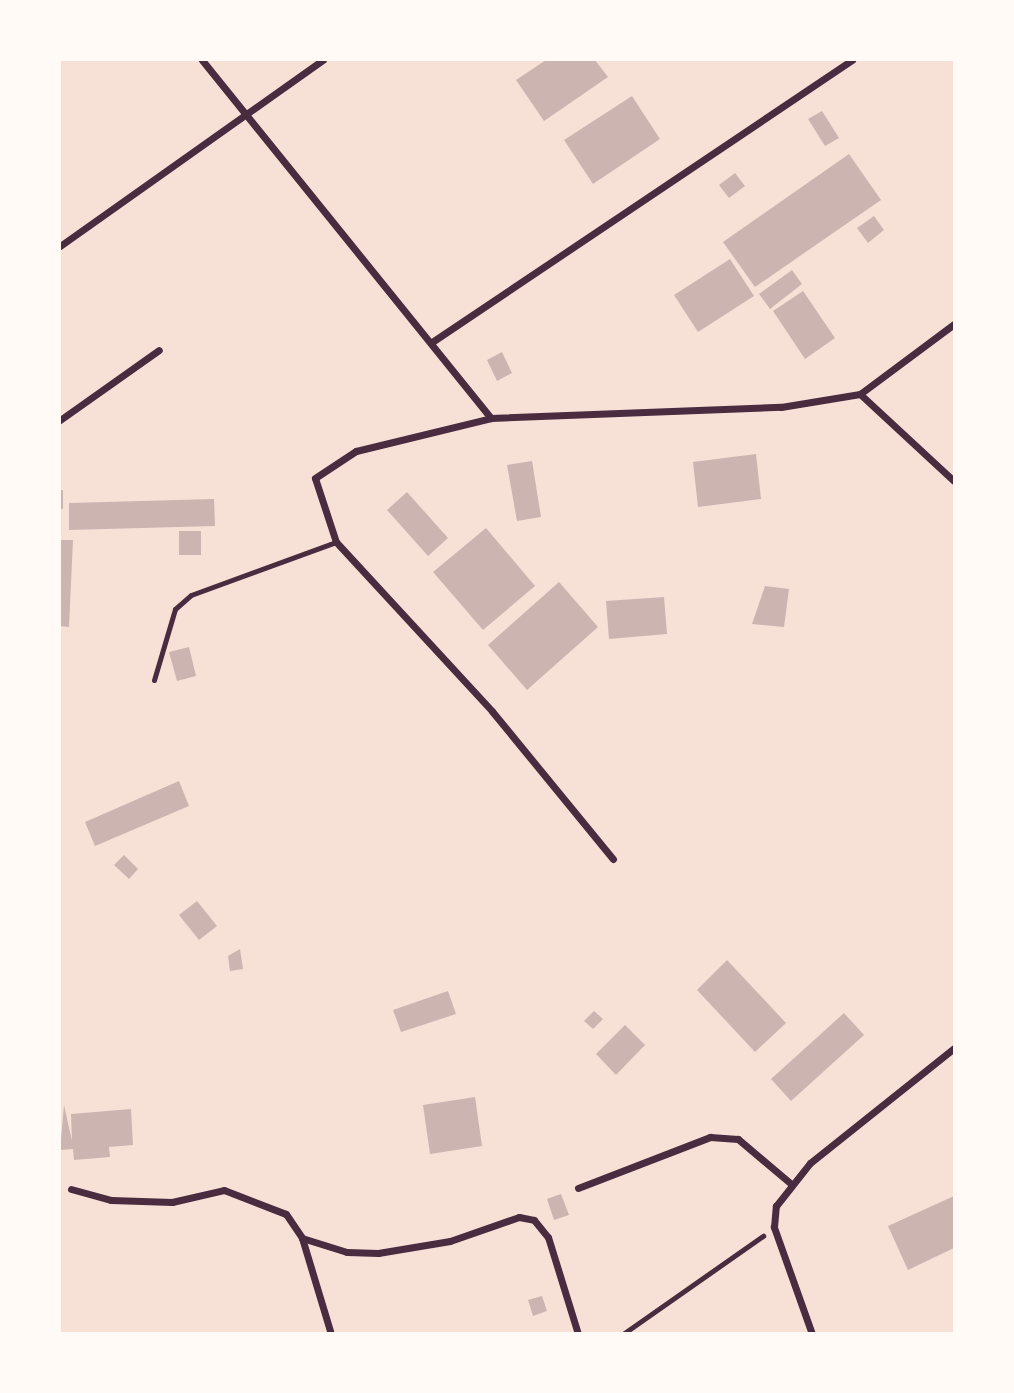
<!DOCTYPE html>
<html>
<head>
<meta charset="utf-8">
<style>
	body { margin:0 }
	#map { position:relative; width:1014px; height:1393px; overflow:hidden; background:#f7e1d7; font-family:Helvetica,sans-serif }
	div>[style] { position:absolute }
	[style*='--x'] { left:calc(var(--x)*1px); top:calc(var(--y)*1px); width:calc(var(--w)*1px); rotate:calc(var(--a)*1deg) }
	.building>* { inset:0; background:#ccb4b1 }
	.path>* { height:4.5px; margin:-2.25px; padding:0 2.25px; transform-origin:2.25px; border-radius:2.25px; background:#4a2c40 }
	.service>* { height:5px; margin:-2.5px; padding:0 2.5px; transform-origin:2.5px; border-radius:2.5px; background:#4a2c40 }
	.minor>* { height:7px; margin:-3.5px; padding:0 3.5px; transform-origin:3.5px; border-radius:3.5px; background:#4a2c40 }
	span { translate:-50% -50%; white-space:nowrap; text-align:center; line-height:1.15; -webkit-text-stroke:7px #fffaf5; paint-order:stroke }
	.frame { position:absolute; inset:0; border:61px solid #fffaf5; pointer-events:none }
</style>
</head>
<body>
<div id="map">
	<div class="building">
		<div style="clip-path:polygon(546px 60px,595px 60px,608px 77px,544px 121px,516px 80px)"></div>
		<div style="clip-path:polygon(632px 96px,660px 139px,593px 184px,564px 140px)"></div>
		<div style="clip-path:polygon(822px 111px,839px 138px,825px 146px,808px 119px)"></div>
		<div style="clip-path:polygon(849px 154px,881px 200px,755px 287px,723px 242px)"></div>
		<div style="clip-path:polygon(735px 173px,745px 186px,729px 198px,719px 185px)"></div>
		<div style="clip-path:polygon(874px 216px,884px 230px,868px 243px,857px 228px)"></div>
		<div style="clip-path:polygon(730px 259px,754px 296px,698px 332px,674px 295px)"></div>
		<div style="clip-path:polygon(792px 270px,802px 284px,770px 309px,759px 294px)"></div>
		<div style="clip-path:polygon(803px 291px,835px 338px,805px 359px,773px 311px)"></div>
		<div style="clip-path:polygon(502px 352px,512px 373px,497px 381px,487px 360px)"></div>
		<div style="clip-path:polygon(756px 454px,761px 499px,698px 507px,693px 462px)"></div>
		<div style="clip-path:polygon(532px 461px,541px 517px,517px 521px,507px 465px)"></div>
		<div style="clip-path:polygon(60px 490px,63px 490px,63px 509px,60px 509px)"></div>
		<div style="clip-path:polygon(407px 492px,448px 538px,428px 556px,387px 510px)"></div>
		<div style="clip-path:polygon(214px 499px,215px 526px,69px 530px,69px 503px)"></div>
		<div style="clip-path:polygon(486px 528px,535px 586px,483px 630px,433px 572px)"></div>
		<div style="clip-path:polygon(179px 531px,201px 531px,201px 555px,179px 555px)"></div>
		<div style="clip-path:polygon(60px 540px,73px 540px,69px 627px,60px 626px)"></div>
		<div style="clip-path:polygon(559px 582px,598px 627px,527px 690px,488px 645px)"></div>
		<div style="clip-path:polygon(765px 586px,789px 589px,784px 627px,752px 624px)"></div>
		<div style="clip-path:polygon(664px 597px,667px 634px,609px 639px,606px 601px)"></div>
		<div style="clip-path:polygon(189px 647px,196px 676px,177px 681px,169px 652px)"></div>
		<div style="clip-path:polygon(179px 781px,189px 806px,95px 846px,85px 822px)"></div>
		<div style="clip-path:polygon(124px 855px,138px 869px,129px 879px,114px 865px)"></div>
		<div style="clip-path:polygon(197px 901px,217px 926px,199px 940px,179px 915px)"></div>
		<div style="clip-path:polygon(240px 949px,243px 969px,230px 971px,228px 956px)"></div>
		<div style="clip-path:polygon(727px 960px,786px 1023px,755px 1052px,697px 990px)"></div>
		<div style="clip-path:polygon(448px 991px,456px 1014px,401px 1032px,393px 1010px)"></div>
		<div style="clip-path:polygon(594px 1011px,603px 1019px,593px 1029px,584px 1021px)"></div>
		<div style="clip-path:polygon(844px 1013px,864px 1035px,791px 1101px,771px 1079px)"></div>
		<div style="clip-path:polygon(625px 1025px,645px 1045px,616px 1075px,596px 1054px)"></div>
		<div style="clip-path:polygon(475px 1097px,482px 1146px,430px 1154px,423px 1105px)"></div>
		<div style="clip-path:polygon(64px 1105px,72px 1141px,71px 1114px,131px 1109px,133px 1145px,109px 1147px,110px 1157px,74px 1160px,73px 1149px,60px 1150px)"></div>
		<div style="clip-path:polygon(561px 1194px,569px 1215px,554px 1220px,547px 1199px)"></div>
		<div style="clip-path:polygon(954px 1196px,954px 1248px,908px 1270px,888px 1226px)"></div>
		<div style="clip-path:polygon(542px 1296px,547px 1311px,533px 1316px,528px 1300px)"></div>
	</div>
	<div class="path">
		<div style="--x:623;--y:1334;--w:171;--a:-35"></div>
	</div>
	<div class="service">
		<div style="--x:154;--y:680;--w:74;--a:-73.5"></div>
		<div style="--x:175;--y:609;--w:21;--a:-41"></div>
		<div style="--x:191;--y:595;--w:154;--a:-20.1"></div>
	</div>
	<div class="minor">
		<div style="--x:202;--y:60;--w:460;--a:51.1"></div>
		<div style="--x:60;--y:246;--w:322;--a:-35.3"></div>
		<div style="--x:432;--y:342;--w:506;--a:-33.88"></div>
		<div style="--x:860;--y:394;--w:117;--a:-36.7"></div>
		<div style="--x:60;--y:420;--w:121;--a:-35.3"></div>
		<div style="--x:613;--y:859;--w:191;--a:-129.3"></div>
		<div style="--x:492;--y:711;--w:230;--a:-132.7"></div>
		<div style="--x:336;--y:542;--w:67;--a:-108.2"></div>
		<div style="--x:315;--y:478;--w:49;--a:-33.4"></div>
		<div style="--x:356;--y:451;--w:139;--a:-13.7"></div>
		<div style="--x:491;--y:418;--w:290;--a:-2.2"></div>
		<div style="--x:781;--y:407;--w:80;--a:-9.3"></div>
		<div style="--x:860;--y:394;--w:128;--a:42.8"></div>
		<div style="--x:578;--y:1188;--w:142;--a:-21.1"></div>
		<div style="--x:710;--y:1137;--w:28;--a:4"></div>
		<div style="--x:738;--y:1139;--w:68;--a:40.2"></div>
		<div style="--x:71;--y:1189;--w:41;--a:15.4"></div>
		<div style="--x:111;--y:1200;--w:61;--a:1.9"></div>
		<div style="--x:172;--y:1202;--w:53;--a:-13"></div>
		<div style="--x:224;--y:1190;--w:66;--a:21.2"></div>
		<div style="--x:286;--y:1214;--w:29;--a:56"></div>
		<div style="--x:302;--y:1238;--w:100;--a:73.2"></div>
		<div style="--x:302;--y:1238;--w:47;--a:17.3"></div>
		<div style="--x:347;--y:1252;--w:31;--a:2"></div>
		<div style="--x:378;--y:1253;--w:73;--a:-9.5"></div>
		<div style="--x:450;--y:1241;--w:73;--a:-19.2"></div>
		<div style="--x:519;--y:1217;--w:15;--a:11"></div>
		<div style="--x:534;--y:1220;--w:22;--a:51"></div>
		<div style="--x:548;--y:1237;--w:102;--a:72.8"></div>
		<div style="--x:812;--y:1334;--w:114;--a:-109.6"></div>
		<div style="--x:774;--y:1227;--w:21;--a:-85"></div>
		<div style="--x:776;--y:1206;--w:55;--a:-51.7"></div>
		<div style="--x:810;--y:1163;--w:184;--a:-38.6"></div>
	</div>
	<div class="frame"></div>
</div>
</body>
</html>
